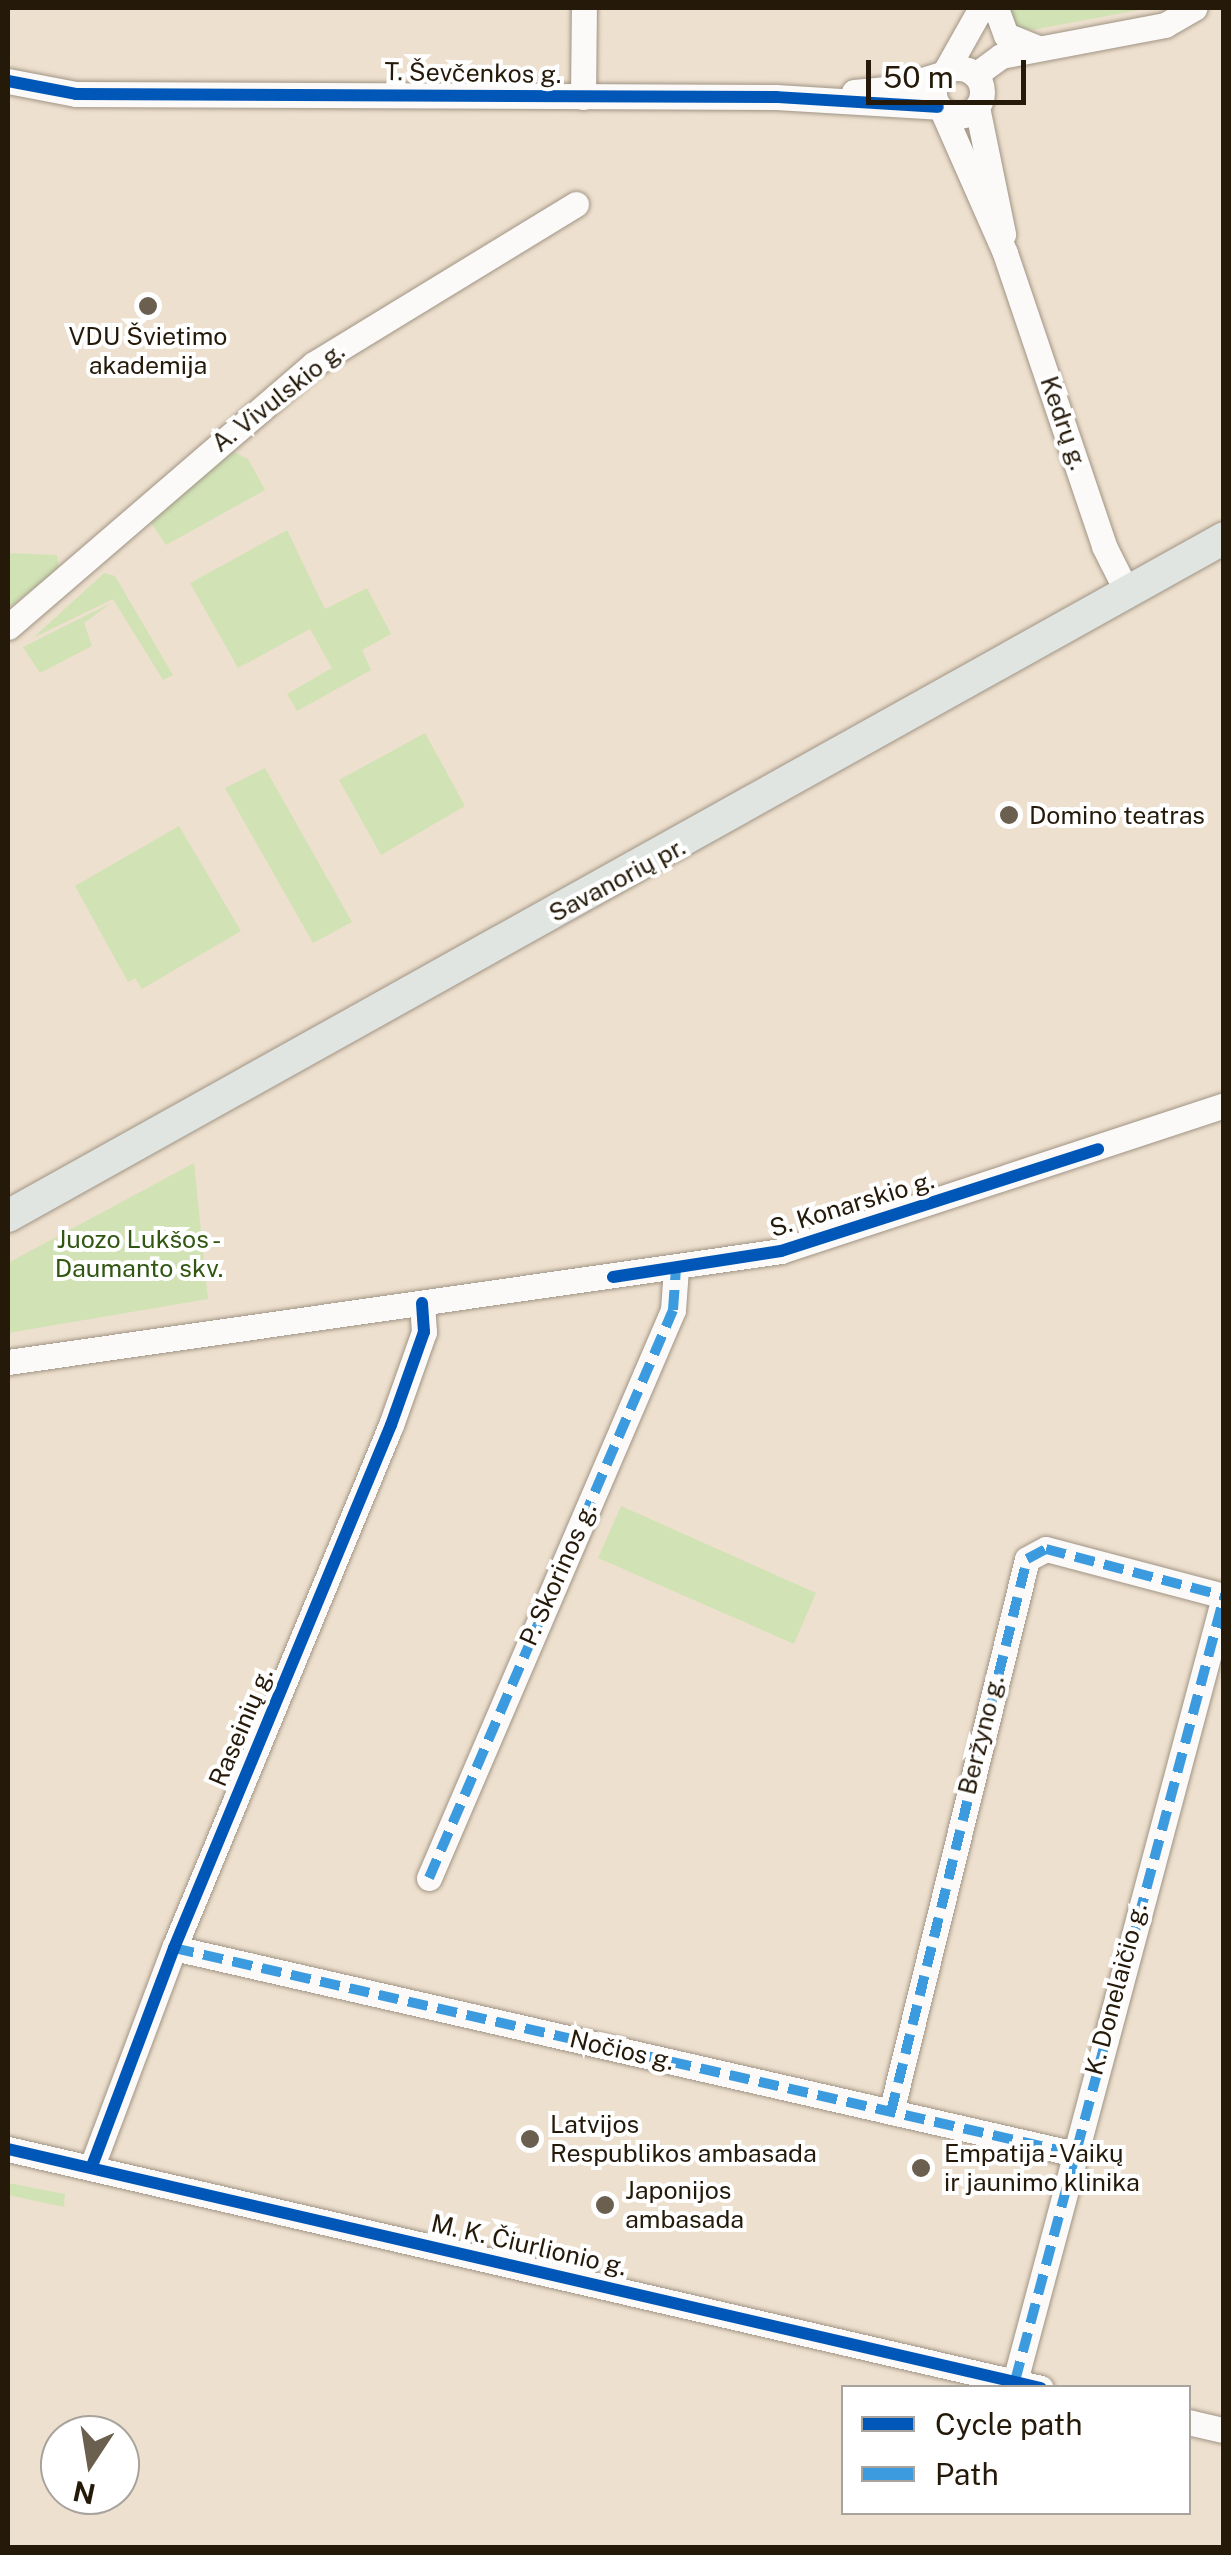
<!DOCTYPE html>
<html>
<head>
<meta charset="utf-8">
<style>
	body { margin:0 }
	#map { position:relative; width:1231px; height:2555px; overflow:hidden; background:#eee0ce; font-family:"Public Sans",sans-serif }
	div>[style] { position:absolute }
	[style*='--x'] { left:calc(var(--x)*1px); top:calc(var(--y)*1px); width:calc(var(--w)*1px); rotate:calc(var(--a)*1deg) }
	.green>* { inset:0; background:#d1e2b5 }
	.roads { filter:drop-shadow(0 0 2px #a09485) drop-shadow(0 0 2px #a09485) }
	.minor>* { height:25px; margin:-12.5px; padding:0 12.5px; transform-origin:12.5px; border-radius:12.5px; background:#fcfaf8 }
	.minor>.ring { margin:-12.5px; padding:0; box-sizing:content-box; background:none; border:25px solid #fcfaf8; border-radius:50% }
	.major>* { height:32px; margin:-16px; padding:0 16px; transform-origin:16px; border-radius:16px; background:#e0e5e2 }
	.quiet>* { height:10px; margin-top:-5px; transform-origin:0; background:repeating-linear-gradient(90deg,#3c9bde 0 20px,transparent 0 30px) }
	.cycleway>* { height:12px; margin:-6px; padding:0 6px; transform-origin:6px; border-radius:6px; background:#0057b8 }
	.dots>* { width:28px; height:28px; translate:-50% -50%; box-sizing:border-box; border:5px solid #fff; border-radius:50% }
	span { translate:-50% -50%; white-space:nowrap; text-align:center; line-height:1.15; -webkit-text-stroke:8px #fff; paint-order:stroke }
	.street-label { font-size:25px; color:#251a0a }
	.poi-label { font-size:25px; color:#251a0a }
	.left { translate:0 -50%; text-align:left }
	.park-label { font-size:25px; color:#315713 }
	.frame { position:absolute; inset:0; border:10px solid #251a0a; pointer-events:none }
	.legend { position:absolute; left:841px; top:2385px; width:350px; height:130px; box-sizing:border-box; background:#fff; border:2px solid #a8a39d; margin:0; padding:12px 18px; list-style:none; font-size:30px; color:#251a0a }
	.legend li { display:flex; align-items:center; gap:20px; height:50px }
	.legend b { width:50px; border:2px solid #a8a39d }
	.north { position:absolute; left:40px; top:2415px; width:100px; height:100px; box-sizing:border-box; background:#fff; border:2px solid #a8a39d; border-radius:50%; rotate:192deg; font-size:28px; font-weight:700; line-height:40px; text-align:center; color:#251a0a }
	.north::after { content:''; display:block; margin:auto; width:35px; height:45px; background:#6b5f4f; clip-path:polygon(50% 0,100% 100%,50% 72%,0 100%) }
	.scale { position:absolute; left:866px; top:60px; width:160px; height:45px; box-sizing:border-box; border:5px solid #251a0a; border-top:0; padding-left:12px; font-size:30px; line-height:35px; white-space:nowrap; color:#251a0a; -webkit-text-stroke:8px #fff; paint-order:stroke }
</style>
</head>
<body>
<div id="map">
	<div class="green">
		<div style="clip-path:polygon(1006px 8px,1150px 8px,1032px 30px,1014px 27px)"></div>
		<div style="clip-path:polygon(228px 449px,248px 459px,265px 490px,166px 545px,151px 523px)"></div>
		<div style="clip-path:polygon(287px 530px,325px 609px,367px 588px,391px 634px,362px 650px,371px 670px,297px 711px,287px 694px,332px 668px,310px 629px,238px 668px,190px 583px)"></div>
		<div style="clip-path:polygon(8px 553px,57px 555px,59px 569px,8px 608px)"></div>
		<div style="clip-path:polygon(104px 573px,115px 576px,173px 675px,163px 680px,113px 599px,33px 638px)"></div>
		<div style="clip-path:polygon(111px 603px,84px 623px,92px 646px,40px 673px,23px 647px)"></div>
		<div style="clip-path:polygon(425px 733px,465px 806px,381px 855px,339px 780px)"></div>
		<div style="clip-path:polygon(265px 768px,352px 922px,313px 943px,225px 788px)"></div>
		<div style="clip-path:polygon(179px 826px,241px 931px,142px 989px,135px 978px,128px 982px,75px 886px)"></div>
		<div style="clip-path:polygon(194px 1163px,208px 1299px,8px 1333px,8px 1263px)"></div>
		<div style="clip-path:polygon(621px 1506px,816px 1593px,794px 1644px,598px 1558px)"></div>
		<div style="clip-path:polygon(8px 2183px,65px 2194px,64px 2207px,8px 2195px)"></div>
	</div>
	<div class="roads">
		<div class="minor">
			<div style="--x:996;--y:8;--w:29;--a:70"></div>
			<div style="--x:1006;--y:35;--w:32;--a:22"></div>
			<div class="ring" style="left:934px;top:68px;width:23px;height:23px"></div>
			<div style="--x:946;--y:70;--w:71;--a:-60.6"></div>
			<div style="--x:975;--y:75;--w:32;--a:-36"></div>
			<div style="--x:1001;--y:56;--w:167;--a:-10.7"></div>
			<div style="--x:1165;--y:25;--w:34;--a:-30"></div>
			<div style="--x:8;--y:81;--w:69;--a:10.8"></div>
			<div style="--x:76;--y:94;--w:700;--a:0.25"></div>
			<div style="--x:776;--y:97;--w:162;--a:3.5"></div>
			<div style="--x:854;--y:92;--w:43;--a:-5.3"></div>
			<div style="--x:897;--y:88;--w:47;--a:-17.3"></div>
			<div style="--x:583;--y:97;--w:89;--a:-89.4"></div>
			<div style="--x:977;--y:107;--w:130;--a:78.4"></div>
			<div style="--x:942;--y:110;--w:156;--a:66.2"></div>
			<div style="--x:1005;--y:253;--w:309;--a:71.3"></div>
			<div style="--x:1104;--y:546;--w:49;--a:63.4"></div>
			<div style="--x:8;--y:627;--w:403;--a:-40.7"></div>
			<div style="--x:314;--y:364;--w:307;--a:-31.4"></div>
			<div style="--x:8;--y:1362;--w:781;--a:-8.17"></div>
			<div style="--x:781;--y:1251;--w:466;--a:-18.2"></div>
			<div style="--x:429;--y:1878;--w:618;--a:-66.75"></div>
			<div style="--x:673;--y:1310;--w:42;--a:-85.9"></div>
			<div style="--x:174;--y:1948;--w:920;--a:12.87"></div>
			<div style="--x:891;--y:2112;--w:569;--a:-76.18"></div>
			<div style="--x:1027;--y:1559;--w:21;--a:-28"></div>
			<div style="--x:1046;--y:1549;--w:184;--a:14.8"></div>
			<div style="--x:8;--y:2149;--w:1060;--a:13.03"></div>
			<div style="--x:92;--y:2166;--w:233;--a:-69.4"></div>
			<div style="--x:174;--y:1948;--w:566;--a:-67.47"></div>
			<div style="--x:391;--y:1425;--w:99;--a:-70.5"></div>
			<div style="--x:424;--y:1332;--w:29;--a:-94"></div>
			<div style="--x:1015;--y:2381;--w:811;--a:-75.07"></div>
			<div style="--x:1188;--y:2422;--w:37;--a:13"></div>
		</div>
		<div class="major">
			<div style="--x:8;--y:1216;--w:1392;--a:-29.14"></div>
		</div>
	</div>
	<div class="quiet">
		<div style="--x:429;--y:1878;--w:618;--a:-66.75"></div>
		<div style="--x:673;--y:1310;--w:42;--a:-85.9"></div>
		<div style="--x:174;--y:1948;--w:920;--a:12.87"></div>
		<div style="--x:891;--y:2112;--w:569;--a:-76.18"></div>
		<div style="--x:1027;--y:1559;--w:21;--a:-28"></div>
		<div style="--x:1046;--y:1549;--w:184;--a:14.8"></div>
		<div style="--x:1015;--y:2381;--w:811;--a:-75.07"></div>
	</div>
	<div class="cycleway">
		<div style="--x:8;--y:81;--w:69;--a:10.8"></div>
		<div style="--x:76;--y:94;--w:700;--a:0.25"></div>
		<div style="--x:776;--y:97;--w:162;--a:3.5"></div>
		<div style="--x:613;--y:1277;--w:170;--a:-8.8"></div>
		<div style="--x:781;--y:1251;--w:333;--a:-17.8"></div>
		<div style="--x:8;--y:2149;--w:1060;--a:13.03"></div>
		<div style="--x:92;--y:2166;--w:233;--a:-69.4"></div>
		<div style="--x:174;--y:1948;--w:566;--a:-67.47"></div>
		<div style="--x:391;--y:1425;--w:99;--a:-70.5"></div>
		<div style="--x:424;--y:1332;--w:29;--a:-94"></div>
	</div>
	<div class="dots">
		<div style="left:148px;top:306px;background:#6b5f4f"></div>
		<div style="left:1009px;top:815px;background:#6b5f4f"></div>
		<div style="left:530px;top:2139px;background:#6b5f4f"></div>
		<div style="left:921px;top:2168px;background:#6b5f4f"></div>
		<div style="left:605px;top:2205px;background:#6b5f4f"></div>
	</div>
	<div class="street-label">
		<span style="left:473px;top:73px;rotate:1deg">T. Ševčenkos g.</span>
		<span style="left:278px;top:397px;rotate:-38deg">A. Vivulskio g.</span>
		<span style="left:1064px;top:423px;rotate:71deg">Kedrų g.</span>
		<span style="left:617px;top:880px;rotate:-28deg">Savanorių pr.</span>
		<span style="left:852px;top:1204px;rotate:-17deg">S. Konarskio g.</span>
		<span style="left:558px;top:1574px;rotate:-66deg">P. Skorinos g.</span>
		<span style="left:241px;top:1727px;rotate:-67deg">Raseinių g.</span>
		<span style="left:981px;top:1735px;rotate:-76deg">Beržyno g.</span>
		<span style="left:1116px;top:1989px;rotate:-75deg">K. Donelaičio g.</span>
		<span style="left:622px;top:2050px;rotate:13deg">Nočios g.</span>
		<span style="left:529px;top:2245px;rotate:13deg">M. K. Čiurlionio g.</span>
	</div>
	<div class="poi-label">
		<span style="left:148px;top:351px">VDU Švietimo<br>akademija</span>
		<span class="left" style="left:1029px;top:815px">Domino teatras</span>
		<span class="left" style="left:550px;top:2139px">Latvijos<br>Respublikos ambasada</span>
		<span class="left" style="left:944px;top:2168px">Empatija - Vaikų<br>ir jaunimo klinika</span>
		<span class="left" style="left:625px;top:2205px">Japonijos<br>ambasada</span>
	</div>
	<div class="park-label">
		<span style="left:139px;top:1254px">Juozo Lukšos -<br>Daumanto skv.</span>
	</div>
	<div class="frame"></div>
	<ul class="legend">
	<li><b style="height:12px;background:#0057b8"></b>Cycle path</li>
	<li><b style="height:12px;background:#3c9bde"></b>Path</li>
	</ul>
	<div class="north">N</div>
	<div class="scale">50 m</div>
</div>
</body>
</html>
